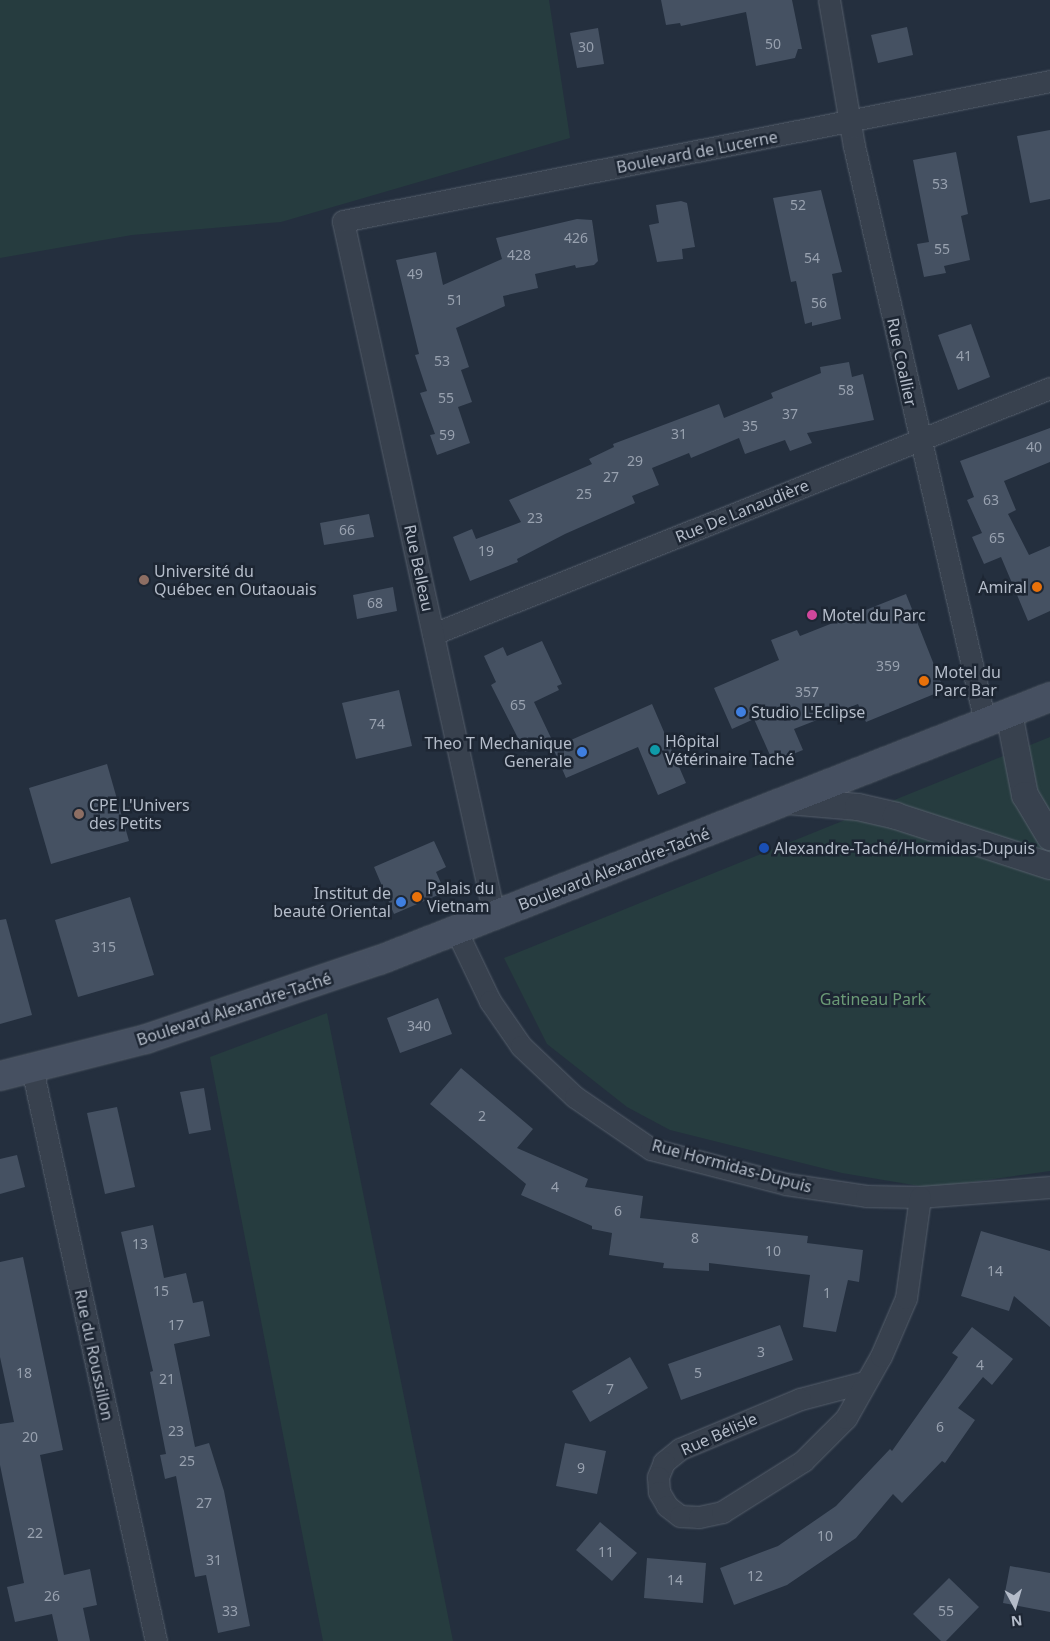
<!DOCTYPE html>
<html>
<head>
<meta charset="utf-8">
<style>
	body { margin:0 }
	#map { position:relative; width:1050px; height:1641px; overflow:hidden; background:#242f3e; font-family:"Noto Sans",sans-serif }
	div>[style] { position:absolute }
	[style*='--x'] { left:calc(var(--x)*1px); top:calc(var(--y)*1px); width:calc(var(--w)*1px); rotate:calc(var(--a)*1deg) }
	.green>* { inset:0; background:#263c3f }
	.building>* { inset:0; background:#455162 }
	.roads { filter:drop-shadow(0 0 1px #565f6c) drop-shadow(0 0 1px #565f6c) }
	.minor>* { height:21px; margin:-10.5px; padding:0 10.5px; transform-origin:10.5px; border-radius:10.5px; background:#38414e }
	.tertiary>* { height:26px; margin:-13px; padding:0 13px; transform-origin:13px; border-radius:13px; background:#38414e }
	.secondary>* { height:28px; margin:-14px; padding:0 14px; transform-origin:14px; border-radius:14px; background:#465061 }
	.dots>* { width:14px; height:14px; translate:-50% -50%; box-sizing:border-box; border:2px solid #1d2633; border-radius:50% }
	span { translate:-50% -50%; white-space:nowrap; text-align:center; line-height:1.15; -webkit-text-stroke:5px #1d2633; paint-order:stroke }
	.number-label { font-size:14px; color:#98a1af }
	.number-label span { -webkit-text-stroke-width:0 }
	.street-label { font-size:16px; color:#b4bcc9 }
	.poi-label { font-size:16px; color:#b4bcc9 }
	.left { translate:0 -50%; text-align:left }
	.right { translate:-100% -50%; text-align:right }
	.park-label { font-size:16px; color:#6b9a76 }
	.north { position:absolute; left:990px; top:1581px; width:50px; height:50px; -webkit-text-stroke:4px #1d2633; paint-order:stroke; rotate:174deg; font-size:14px; font-weight:700; line-height:20px; text-align:center; color:#b4bcc9 }
	.north::after { content:''; display:block; margin:auto; width:18px; height:22px; background:#b4bcc9; clip-path:polygon(50% 0,100% 100%,50% 72%,0 100%) }
</style>
</head>
<body>
<div id="map">
	<div class="green">
		<div style="clip-path:polygon(0 0,549px 0,570px 138px,281px 222px,132px 235px,0 258px)"></div>
		<div style="clip-path:polygon(1050px 737px,1050px 1171px,931px 1188px,842px 1173px,670px 1130px,627px 1107px,547px 1044px,504px 958px)"></div>
		<div style="clip-path:polygon(327px 1013px,453px 1641px,323px 1641px,210px 1057px)"></div>
	</div>
	<div class="building">
		<div style="clip-path:polygon(661px 0,792px 0,802px 49px,798px 49px,795px 58px,756px 66px,746px 12px,681px 26px,680px 23px,666px 25px)"></div>
		<div style="clip-path:polygon(907px 27px,913px 55px,878px 63px,871px 35px)"></div>
		<div style="clip-path:polygon(598px 28px,604px 64px,577px 68px,570px 33px)"></div>
		<div style="clip-path:polygon(1050px 130px,1050px 199px,1030px 203px,1017px 136px)"></div>
		<div style="clip-path:polygon(956px 152px,968px 214px,961px 216px,970px 260px,944px 266px,946px 273px,924px 277px,917px 244px,929px 242px,913px 160px)"></div>
		<div style="clip-path:polygon(821px 190px,842px 272px,832px 274px,841px 319px,812px 326px,812px 322px,805px 324px,796px 281px,791px 282px,773px 198px)"></div>
		<div style="clip-path:polygon(681px 201px,687px 203px,695px 247px,682px 249px,683px 259px,657px 262px,649px 225px,659px 223px,656px 205px)"></div>
		<div style="clip-path:polygon(577px 219px,592px 220px,598px 261px,594px 265px,576px 268px,575px 265px,535px 274px,538px 288px,503px 296px,505px 306px,456px 328px,469px 367px,461px 370px,472px 402px,458px 407px,470px 443px,437px 455px,430px 435px,435px 434px,420px 393px,427px 391px,415px 355px,419px 354px,396px 260px,436px 252px,443px 285px,502px 259px,496px 238px)"></div>
		<div style="clip-path:polygon(971px 324px,990px 377px,958px 390px,938px 335px)"></div>
		<div style="clip-path:polygon(849px 362px,852px 377px,863px 374px,874px 420px,807px 433px,812px 443px,790px 451px,785px 440px,745px 454px,739px 438px,691px 458px,689px 453px,652px 468px,659px 485px,632px 496px,635px 503px,565px 534px,517px 559px,518px 562px,470px 581px,453px 537px,472px 529px,476px 539px,521px 522px,509px 500px,592px 464px,589px 459px,614px 447px,613px 444px,719px 404px,724px 418px,773px 398px,771px 393px,821px 373px,820px 367px)"></div>
		<div style="clip-path:polygon(1050px 428px,1050px 462px,1004px 481px,1016px 510px,1008px 514px,1029px 555px,1050px 546px,1050px 611px,1028px 621px,1001px 557px,984px 564px,972px 537px,982px 533px,967px 500px,974px 497px,960px 461px)"></div>
		<div style="clip-path:polygon(369px 514px,374px 537px,324px 545px,320px 523px)"></div>
		<div style="clip-path:polygon(393px 587px,397px 611px,357px 619px,353px 595px)"></div>
		<div style="clip-path:polygon(906px 594px,944px 690px,866px 722px,858px 704px,794px 729px,803px 750px,773px 762px,754px 719px,732px 729px,714px 688px,779px 660px,771px 640px,797px 630px,800px 636px)"></div>
		<div style="clip-path:polygon(542px 641px,562px 684px,557px 686px,559px 690px,534px 702px,552px 740px,525px 752px,491px 685px,496px 682px,484px 656px,503px 647px,507px 656px)"></div>
		<div style="clip-path:polygon(399px 690px,412px 746px,356px 759px,342px 703px)"></div>
		<div style="clip-path:polygon(652px 704px,686px 783px,658px 795px,638px 747px,566px 778px,553px 748px)"></div>
		<div style="clip-path:polygon(107px 764px,129px 841px,51px 864px,29px 788px)"></div>
		<div style="clip-path:polygon(434px 841px,446px 867px,436px 872px,445px 892px,394px 914px,374px 867px)"></div>
		<div style="clip-path:polygon(130px 897px,154px 975px,78px 997px,55px 920px)"></div>
		<div style="clip-path:polygon(6px 919px,32px 1015px,0 1024px,0 920px)"></div>
		<div style="clip-path:polygon(438px 998px,452px 1034px,400px 1053px,387px 1018px)"></div>
		<div style="clip-path:polygon(461px 1068px,533px 1129px,517px 1148px,588px 1179px,585px 1187px,643px 1196px,640px 1218px,808px 1236px,807px 1243px,863px 1250px,859px 1282px,848px 1280px,836px 1332px,803px 1327px,810px 1275px,709px 1263px,709px 1271px,663px 1268px,664px 1263px,609px 1255px,612px 1233px,592px 1229px,592px 1226px,521px 1195px,526px 1184px,430px 1104px)"></div>
		<div style="clip-path:polygon(204px 1088px,211px 1130px,189px 1134px,180px 1092px)"></div>
		<div style="clip-path:polygon(117px 1107px,135px 1187px,105px 1194px,87px 1113px)"></div>
		<div style="clip-path:polygon(17px 1155px,25px 1187px,0 1194px,0 1159px)"></div>
		<div style="clip-path:polygon(153px 1225px,164px 1278px,186px 1273px,193px 1303px,203px 1301px,210px 1336px,174px 1344px,195px 1447px,209px 1443px,224px 1491px,250px 1626px,218px 1633px,206px 1575px,195px 1577px,176px 1476px,165px 1479px,160px 1455px,166px 1454px,150px 1372px,153px 1371px,121px 1232px)"></div>
		<div style="clip-path:polygon(981px 1231px,1050px 1251px,1050px 1327px,1014px 1296px,1009px 1311px,961px 1296px)"></div>
		<div style="clip-path:polygon(23px 1257px,63px 1450px,40px 1455px,64px 1575px,90px 1569px,97px 1605px,83px 1608px,90px 1641px,58px 1641px,52px 1614px,15px 1622px,7px 1587px,24px 1583px,0 1465px,0 1424px,14px 1422px,0 1357px,0 1262px)"></div>
		<div style="clip-path:polygon(780px 1325px,793px 1360px,681px 1400px,668px 1364px)"></div>
		<div style="clip-path:polygon(972px 1327px,1013px 1359px,992px 1385px,983px 1377px,958px 1408px,975px 1420px,945px 1463px,942px 1461px,902px 1503px,893px 1494px,856px 1538px,787px 1585px,734px 1605px,720px 1568px,778px 1546px,836px 1506px,890px 1449px,892px 1451px,948px 1372px,958px 1357px,952px 1353px)"></div>
		<div style="clip-path:polygon(630px 1357px,648px 1388px,590px 1422px,572px 1391px)"></div>
		<div style="clip-path:polygon(565px 1443px,606px 1451px,597px 1494px,556px 1486px)"></div>
		<div style="clip-path:polygon(600px 1522px,637px 1553px,612px 1581px,576px 1550px)"></div>
		<div style="clip-path:polygon(647px 1558px,706px 1563px,703px 1603px,644px 1598px)"></div>
		<div style="clip-path:polygon(1010px 1566px,1050px 1573px,1050px 1612px,1003px 1603px)"></div>
		<div style="clip-path:polygon(949px 1578px,979px 1607px,946px 1641px,941px 1641px,913px 1614px)"></div>
	</div>
	<div class="roads">
		<div class="minor">
			<div style="--x:829;--y:0;--w:148;--a:80.3"></div>
			<div style="--x:854;--y:146;--w:591;--a:77.19"></div>
			<div style="--x:433;--y:634;--w:664;--a:-21.74"></div>
			<div style="--x:494;--y:915;--w:710;--a:-102.28"></div>
			<div style="--x:343;--y:221;--w:721;--a:-11.2"></div>
			<div style="--x:456;--y:930;--w:79;--a:64.4"></div>
			<div style="--x:490;--y:1001;--w:55;--a:55.4"></div>
			<div style="--x:521;--y:1046;--w:74;--a:43.4"></div>
			<div style="--x:575;--y:1097;--w:92;--a:34.4"></div>
			<div style="--x:651;--y:1149;--w:139;--a:14.5"></div>
			<div style="--x:786;--y:1184;--w:81;--a:8.5"></div>
			<div style="--x:866;--y:1196;--w:54;--a:1.1"></div>
			<div style="--x:920;--y:1197;--w:130;--a:-4.4"></div>
			<div style="--x:32;--y:1068;--w:586;--a:77.79"></div>
			<div style="--x:865;--y:1382;--w:67;--a:165.3"></div>
			<div style="--x:800;--y:1399;--w:130;--a:157.4"></div>
			<div style="--x:680;--y:1449;--w:21;--a:141"></div>
			<div style="--x:664;--y:1462;--w:16;--a:112"></div>
			<div style="--x:658;--y:1477;--w:15;--a:86"></div>
			<div style="--x:659;--y:1492;--w:16;--a:60"></div>
			<div style="--x:667;--y:1506;--w:16;--a:38"></div>
			<div style="--x:680;--y:1516;--w:19;--a:3"></div>
			<div style="--x:699;--y:1517;--w:24;--a:-12"></div>
			<div style="--x:722;--y:1512;--w:96;--a:-32.2"></div>
			<div style="--x:803;--y:1461;--w:61;--a:-45"></div>
			<div style="--x:846;--y:1418;--w:71;--a:-60.6"></div>
			<div style="--x:881;--y:1356;--w:63;--a:-66.7"></div>
			<div style="--x:906;--y:1298;--w:102;--a:-82.1"></div>
		</div>
		<div class="tertiary">
			<div style="--x:1009;--y:713;--w:84;--a:79"></div>
			<div style="--x:1025;--y:795;--w:49;--a:59.2"></div>
			<div style="--x:788;--y:801;--w:70;--a:4.9"></div>
			<div style="--x:858;--y:807;--w:39;--a:13"></div>
			<div style="--x:896;--y:816;--w:162;--a:18"></div>
		</div>
		<div class="secondary">
			<div style="--x:0;--y:1076;--w:151;--a:-14.2"></div>
			<div style="--x:146;--y:1039;--w:247;--a:-18.7"></div>
			<div style="--x:380;--y:960;--w:720;--a:-21.43"></div>
		</div>
	</div>
	<div class="dots">
		<div style="left:144px;top:580px;background:#8d6e63"></div>
		<div style="left:1037px;top:587px;background:#e8710a"></div>
		<div style="left:812px;top:615px;background:#d1479c"></div>
		<div style="left:924px;top:681px;background:#e8710a"></div>
		<div style="left:741px;top:712px;background:#3f7fe0"></div>
		<div style="left:655px;top:750px;background:#0f9aa8"></div>
		<div style="left:582px;top:752px;background:#3f7fe0"></div>
		<div style="left:79px;top:814px;background:#8d6e63"></div>
		<div style="left:764px;top:848px;background:#1a4fb4"></div>
		<div style="left:417px;top:897px;background:#e8710a"></div>
		<div style="left:401px;top:902px;background:#3f7fe0"></div>
	</div>
	<div class="number-label">
		<span style="left:773px;top:44px">50</span>
		<span style="left:586px;top:47px">30</span>
		<span style="left:940px;top:184px">53</span>
		<span style="left:798px;top:205px">52</span>
		<span style="left:576px;top:238px">426</span>
		<span style="left:942px;top:249px">55</span>
		<span style="left:519px;top:255px">428</span>
		<span style="left:812px;top:258px">54</span>
		<span style="left:415px;top:274px">49</span>
		<span style="left:455px;top:300px">51</span>
		<span style="left:819px;top:303px">56</span>
		<span style="left:964px;top:356px">41</span>
		<span style="left:442px;top:361px">53</span>
		<span style="left:846px;top:390px">58</span>
		<span style="left:446px;top:398px">55</span>
		<span style="left:790px;top:414px">37</span>
		<span style="left:750px;top:426px">35</span>
		<span style="left:679px;top:434px">31</span>
		<span style="left:447px;top:435px">59</span>
		<span style="left:1034px;top:447px">40</span>
		<span style="left:635px;top:461px">29</span>
		<span style="left:611px;top:477px">27</span>
		<span style="left:584px;top:494px">25</span>
		<span style="left:991px;top:500px">63</span>
		<span style="left:535px;top:518px">23</span>
		<span style="left:347px;top:530px">66</span>
		<span style="left:997px;top:538px">65</span>
		<span style="left:486px;top:551px">19</span>
		<span style="left:375px;top:603px">68</span>
		<span style="left:888px;top:666px">359</span>
		<span style="left:807px;top:692px">357</span>
		<span style="left:518px;top:705px">65</span>
		<span style="left:377px;top:724px">74</span>
		<span style="left:104px;top:947px">315</span>
		<span style="left:419px;top:1026px">340</span>
		<span style="left:482px;top:1116px">2</span>
		<span style="left:555px;top:1187px">4</span>
		<span style="left:618px;top:1211px">6</span>
		<span style="left:695px;top:1238px">8</span>
		<span style="left:140px;top:1244px">13</span>
		<span style="left:773px;top:1251px">10</span>
		<span style="left:995px;top:1271px">14</span>
		<span style="left:161px;top:1291px">15</span>
		<span style="left:827px;top:1293px">1</span>
		<span style="left:176px;top:1325px">17</span>
		<span style="left:761px;top:1352px">3</span>
		<span style="left:980px;top:1365px">4</span>
		<span style="left:24px;top:1373px">18</span>
		<span style="left:698px;top:1373px">5</span>
		<span style="left:167px;top:1379px">21</span>
		<span style="left:610px;top:1389px">7</span>
		<span style="left:940px;top:1427px">6</span>
		<span style="left:176px;top:1431px">23</span>
		<span style="left:30px;top:1437px">20</span>
		<span style="left:187px;top:1461px">25</span>
		<span style="left:581px;top:1468px">9</span>
		<span style="left:204px;top:1503px">27</span>
		<span style="left:35px;top:1533px">22</span>
		<span style="left:825px;top:1536px">10</span>
		<span style="left:606px;top:1552px">11</span>
		<span style="left:214px;top:1560px">31</span>
		<span style="left:755px;top:1576px">12</span>
		<span style="left:675px;top:1580px">14</span>
		<span style="left:52px;top:1596px">26</span>
		<span style="left:230px;top:1611px">33</span>
		<span style="left:946px;top:1611px">55</span>
	</div>
	<div class="street-label">
		<span style="left:697px;top:152px;rotate:-11deg">Boulevard de Lucerne</span>
		<span style="left:902px;top:362px;rotate:78deg">Rue Coallier</span>
		<span style="left:742px;top:511px;rotate:-22deg">Rue De Lanaudière</span>
		<span style="left:419px;top:568px;rotate:78deg">Rue Belleau</span>
		<span style="left:614px;top:869px;rotate:-21deg">Boulevard Alexandre-Taché</span>
		<span style="left:234px;top:1009px;rotate:-18deg">Boulevard Alexandre-Taché</span>
		<span style="left:732px;top:1166px;rotate:15deg">Rue Hormidas-Dupuis</span>
		<span style="left:94px;top:1355px;rotate:78deg">Rue du Roussillon</span>
		<span style="left:719px;top:1434px;rotate:-24deg">Rue Bélisle</span>
	</div>
	<div class="poi-label">
		<span class="left" style="left:154px;top:580px">Université du<br>Québec en Outaouais</span>
		<span class="right" style="left:1027px;top:587px">Amiral</span>
		<span class="left" style="left:822px;top:615px">Motel du Parc</span>
		<span class="left" style="left:934px;top:681px">Motel du<br>Parc Bar</span>
		<span class="left" style="left:751px;top:712px">Studio L'Eclipse</span>
		<span class="left" style="left:665px;top:750px">Hôpital<br>Vétérinaire Taché</span>
		<span class="right" style="left:572px;top:752px">Theo T Mechanique<br>Generale</span>
		<span class="left" style="left:89px;top:814px">CPE L'Univers<br>des Petits</span>
		<span class="left" style="left:774px;top:848px">Alexandre-Taché/Hormidas-Dupuis</span>
		<span class="left" style="left:427px;top:897px">Palais du<br>Vietnam</span>
		<span class="right" style="left:391px;top:902px">Institut de<br>beauté Oriental</span>
	</div>
	<div class="park-label">
		<span style="left:873px;top:999px">Gatineau Park</span>
	</div>
	<div class="north">N</div>
</div>
</body>
</html>
